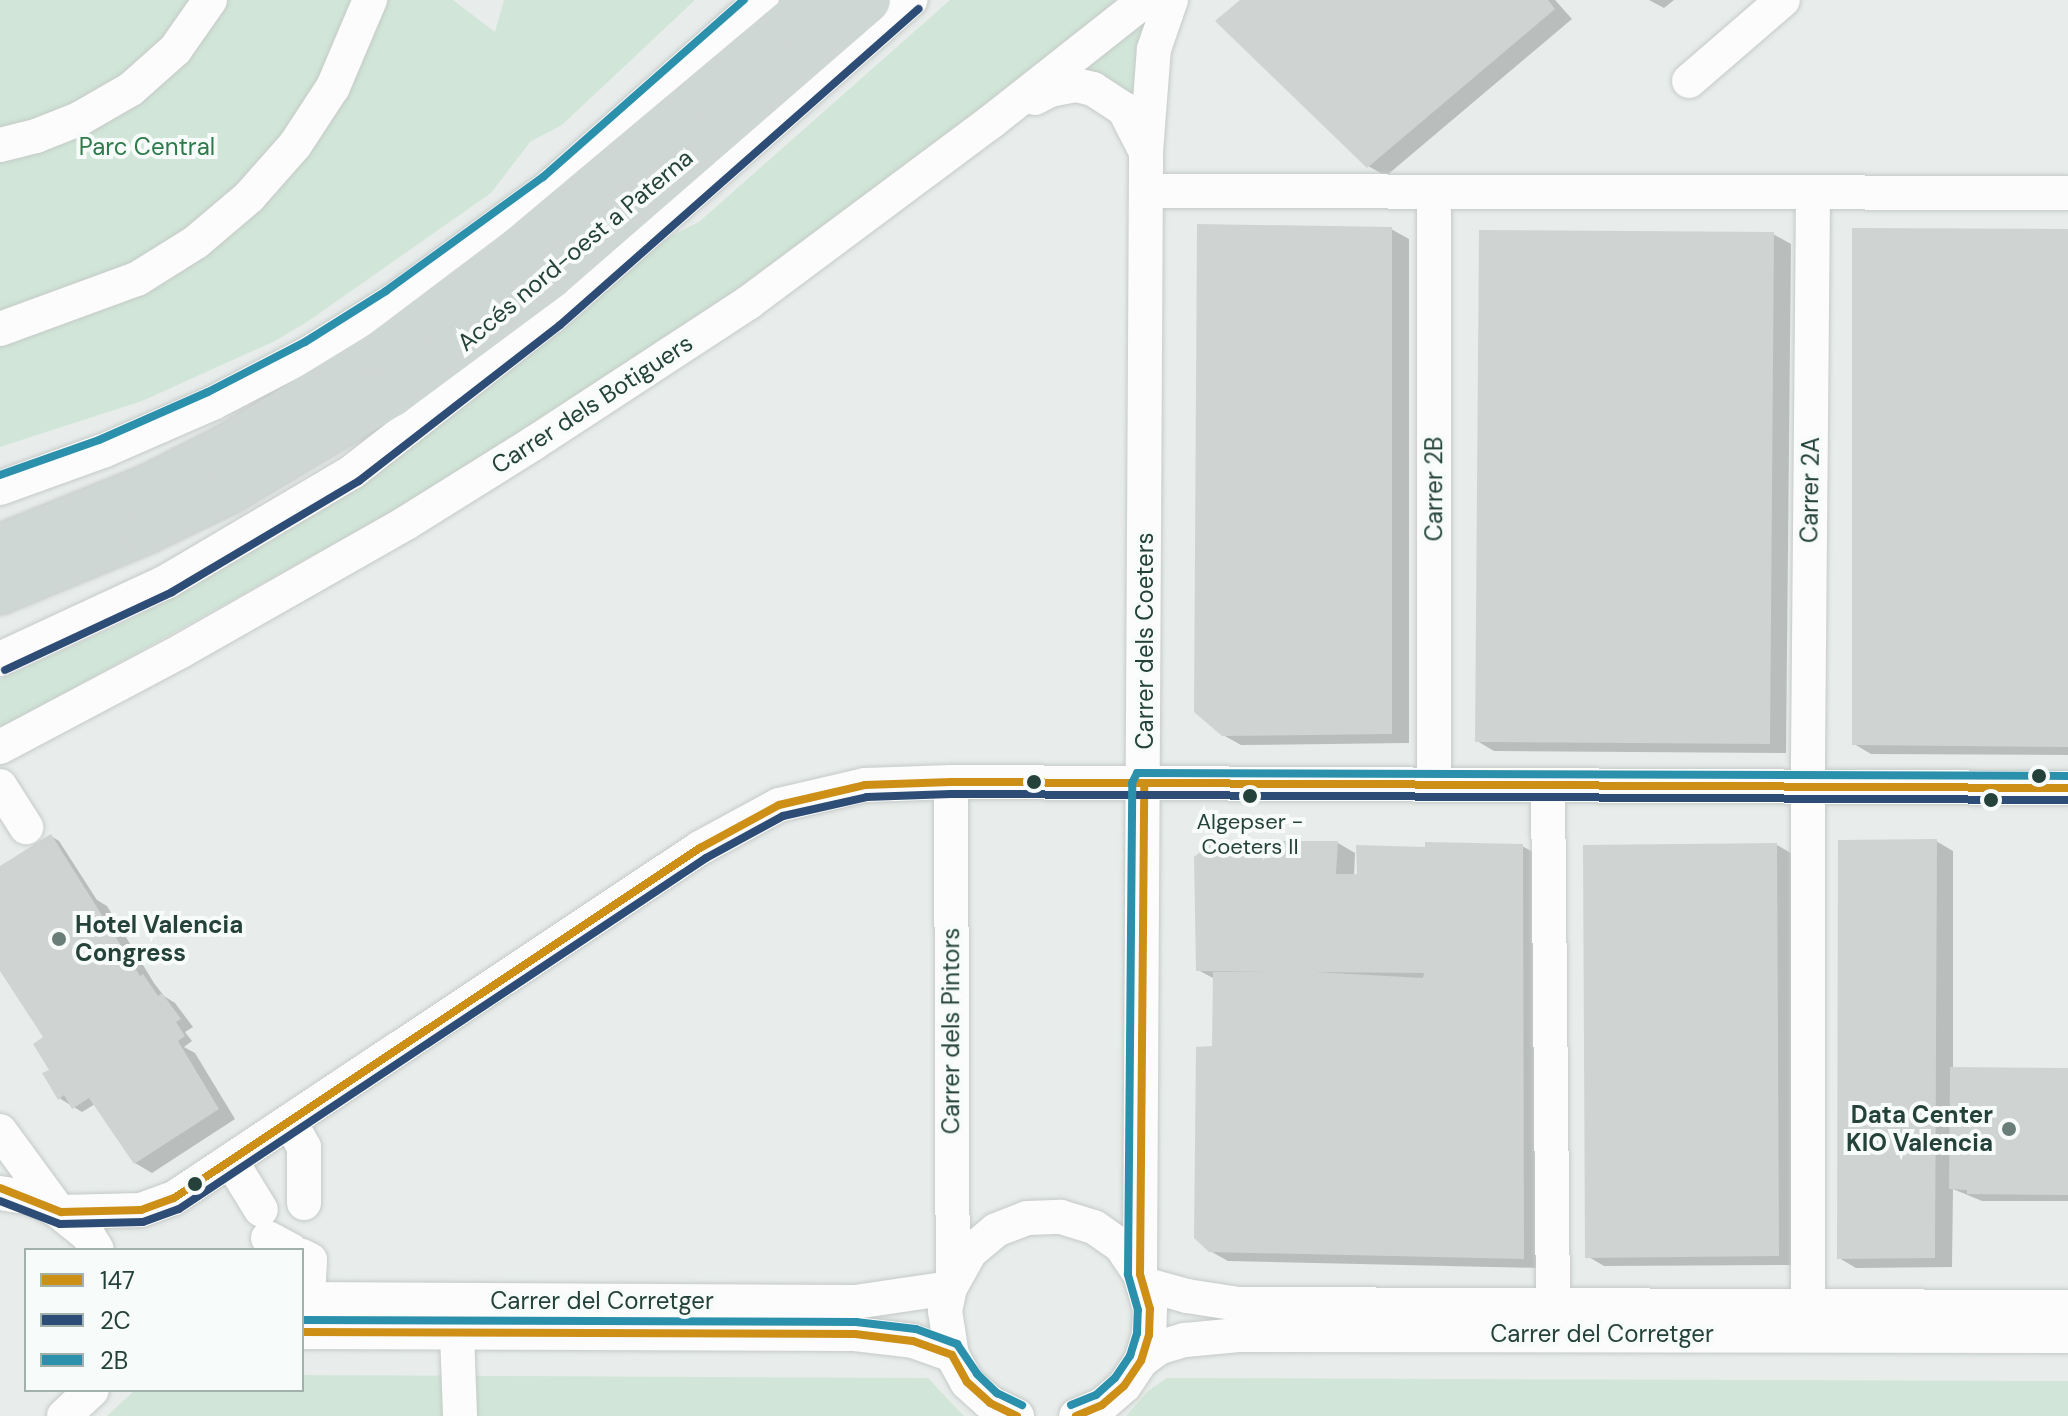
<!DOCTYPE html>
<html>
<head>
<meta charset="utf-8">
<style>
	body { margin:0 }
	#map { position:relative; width:2068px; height:1416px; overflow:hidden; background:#e8edeb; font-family:"DM Sans",sans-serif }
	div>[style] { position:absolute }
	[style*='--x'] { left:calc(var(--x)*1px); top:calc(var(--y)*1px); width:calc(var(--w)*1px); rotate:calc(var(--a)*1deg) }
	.green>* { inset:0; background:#d1e6d8 }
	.shadow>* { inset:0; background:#0003 }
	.building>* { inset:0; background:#cfd4d2 }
	.roads { filter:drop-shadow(0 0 2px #c5cac8) drop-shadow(0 0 2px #c5cac8) }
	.minor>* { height:34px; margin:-17px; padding:0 17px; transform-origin:17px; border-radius:17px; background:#fcfcfc }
	.major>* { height:44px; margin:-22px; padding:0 22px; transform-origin:22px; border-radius:22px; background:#cfd7d5 }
	.bus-1>* { height:8px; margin:-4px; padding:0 4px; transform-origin:4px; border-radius:4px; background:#ce8f17 }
	.bus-2>* { height:8px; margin:-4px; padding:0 4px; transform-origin:4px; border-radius:4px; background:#2d4d76 }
	.bus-3>* { height:8px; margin:-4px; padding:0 4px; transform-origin:4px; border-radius:4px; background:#2b90ac }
	.dots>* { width:22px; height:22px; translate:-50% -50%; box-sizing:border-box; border:4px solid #f7fbf9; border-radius:50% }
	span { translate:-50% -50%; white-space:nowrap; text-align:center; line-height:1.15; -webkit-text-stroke:8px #f7fbf9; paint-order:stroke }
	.bus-label { font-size:22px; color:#24423a }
	.park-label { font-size:24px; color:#2d7a4b }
	.street-label { font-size:24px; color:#24423a }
	.poi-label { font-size:24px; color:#24423a; font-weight:700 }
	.left { translate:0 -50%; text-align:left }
	.right { translate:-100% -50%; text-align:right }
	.legend { position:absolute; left:24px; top:1248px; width:280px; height:144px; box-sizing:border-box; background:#f7fbf9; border:2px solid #a3b1ad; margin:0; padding:10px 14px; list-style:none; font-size:24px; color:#24423a }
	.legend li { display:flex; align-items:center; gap:16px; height:40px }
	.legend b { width:40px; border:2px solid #a3b1ad }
</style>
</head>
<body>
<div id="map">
	<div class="green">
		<div style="clip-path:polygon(0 0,453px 0,495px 32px,504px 0,695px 0,562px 125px,530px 142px,491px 193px,307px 322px,275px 341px,142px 401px,0 447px)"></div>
		<div style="clip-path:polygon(950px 0,1120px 0,859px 201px,730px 294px,575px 397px,418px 497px,0 729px,0 679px,133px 618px,270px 541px,360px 485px,649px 247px,699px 222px)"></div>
		<div style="clip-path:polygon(1149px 12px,1140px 34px,1138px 101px,1072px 70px)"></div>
		<div style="clip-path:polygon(302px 1375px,928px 1378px,964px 1416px,107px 1416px,135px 1390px,302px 1390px)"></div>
		<div style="clip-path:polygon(1167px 1378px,2068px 1381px,2068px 1416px,1126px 1416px,1148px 1391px)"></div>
	</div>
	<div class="shadow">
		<div style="clip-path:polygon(1243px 0,1555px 0,1572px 19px,1386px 176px,1368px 166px)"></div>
		<div style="clip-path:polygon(1649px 0,1674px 0,1664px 8px)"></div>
		<div style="clip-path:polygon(1391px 229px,1409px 239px,1409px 743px,1241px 745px,1223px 735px)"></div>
		<div style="clip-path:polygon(2068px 231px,2068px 755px,1871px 754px,1854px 744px)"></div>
		<div style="clip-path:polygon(1773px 234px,1791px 244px,1786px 753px,1494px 751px,1477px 741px)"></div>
		<div style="clip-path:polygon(51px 836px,59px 841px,97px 900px,107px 906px,154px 983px,164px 996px,175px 1003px,193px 1027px,185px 1032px,192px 1041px,184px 1047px,195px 1053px,235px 1119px,152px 1173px,135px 1163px,95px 1104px,82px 1112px,59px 1098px,48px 1037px,0 967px,0 869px)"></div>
		<div style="clip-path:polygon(1936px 841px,1953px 851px,1953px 1069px,2068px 1070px,2068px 1201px,1982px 1201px,1953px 1189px,1952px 1267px,1856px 1268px,1839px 1258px)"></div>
		<div style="clip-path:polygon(1214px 843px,1338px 843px,1355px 853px,1354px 876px,1428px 849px,1522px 846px,1540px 856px,1541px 1268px,1228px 1261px,1210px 1251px,1215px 979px,1198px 970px)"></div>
		<div style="clip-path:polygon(1777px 845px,1794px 855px,1796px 1265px,1604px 1266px,1587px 1256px)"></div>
	</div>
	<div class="building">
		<div style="clip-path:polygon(1240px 0,1548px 0,1555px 9px,1367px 168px,1215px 21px)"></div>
		<div style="clip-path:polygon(1197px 224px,1392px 227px,1392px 734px,1222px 736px,1194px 712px)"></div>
		<div style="clip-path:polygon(1852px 228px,2068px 229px,2068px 747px,1852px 745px)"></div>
		<div style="clip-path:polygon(1479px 230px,1774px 232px,1770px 744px,1475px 742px)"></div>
		<div style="clip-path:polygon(51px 834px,140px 976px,143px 974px,158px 996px,162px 993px,181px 1019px,176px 1022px,185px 1036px,178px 1041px,219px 1109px,134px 1164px,89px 1098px,72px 1109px,64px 1095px,58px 1100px,42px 1073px,49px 1070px,33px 1044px,43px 1037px,0 971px,0 866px)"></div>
		<div style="clip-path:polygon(1937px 839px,1935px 1258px,1837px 1259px,1838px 840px)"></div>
		<div style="clip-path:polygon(evenodd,1214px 841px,1338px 841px,1336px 874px,1357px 874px,1356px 845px,1425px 847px,1425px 842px,1523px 844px,1524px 1259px,1209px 1252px,1194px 1238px,1196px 1047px,1212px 1046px,1213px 972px,1273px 972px,1196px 971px,1194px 857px,1214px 841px,1314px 972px,1424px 973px,1423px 978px,1314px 972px)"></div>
		<div style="clip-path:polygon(1777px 843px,1779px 1256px,1585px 1258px,1583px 845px)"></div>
		<div style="clip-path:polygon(1950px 1067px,2068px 1068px,2068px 1195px,1967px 1194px,1967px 1190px,1949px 1189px)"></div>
	</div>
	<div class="roads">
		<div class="minor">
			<div style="--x:1689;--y:81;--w:124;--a:-40.8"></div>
			<div style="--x:1035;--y:98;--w:17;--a:-28"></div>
			<div style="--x:1050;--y:90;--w:26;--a:-11"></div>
			<div style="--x:1076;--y:85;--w:17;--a:13"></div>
			<div style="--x:1093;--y:89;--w:37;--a:33"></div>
			<div style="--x:1124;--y:109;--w:48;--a:62.9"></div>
			<div style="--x:0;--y:145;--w:37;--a:-14"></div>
			<div style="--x:36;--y:136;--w:46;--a:-21.6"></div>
			<div style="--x:79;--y:119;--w:60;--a:-30"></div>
			<div style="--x:131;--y:89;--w:59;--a:-41.6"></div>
			<div style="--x:175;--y:50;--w:61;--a:-55"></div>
			<div style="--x:1146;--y:191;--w:922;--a:0.12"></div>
			<div style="--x:0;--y:329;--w:146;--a:-20.1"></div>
			<div style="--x:137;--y:279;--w:70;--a:-32.1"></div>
			<div style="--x:196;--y:242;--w:70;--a:-40.3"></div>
			<div style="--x:249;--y:197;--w:69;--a:-48.5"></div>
			<div style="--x:295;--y:145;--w:69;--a:-56.8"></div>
			<div style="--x:333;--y:87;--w:95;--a:-67"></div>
			<div style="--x:0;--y:488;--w:109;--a:-19.8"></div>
			<div style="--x:103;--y:451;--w:120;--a:-23.6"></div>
			<div style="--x:213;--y:403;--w:110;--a:-27.5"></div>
			<div style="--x:311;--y:352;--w:97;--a:-31.9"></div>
			<div style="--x:393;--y:301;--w:195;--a:-36"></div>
			<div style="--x:551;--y:186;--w:281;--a:-41.4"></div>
			<div style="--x:0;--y:659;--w:183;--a:-24.9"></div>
			<div style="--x:166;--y:582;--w:216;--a:-30.6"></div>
			<div style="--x:352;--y:472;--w:254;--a:-38"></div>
			<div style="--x:552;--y:316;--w:478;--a:-41.4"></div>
			<div style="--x:0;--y:747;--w:205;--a:-27.9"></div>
			<div style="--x:181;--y:651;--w:259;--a:-29.6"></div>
			<div style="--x:406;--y:523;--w:151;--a:-32"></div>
			<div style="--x:534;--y:443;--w:256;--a:-33.2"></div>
			<div style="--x:748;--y:303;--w:304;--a:-36.7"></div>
			<div style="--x:992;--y:121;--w:195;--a:-38.3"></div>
			<div style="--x:951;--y:782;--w:499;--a:89.8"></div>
			<div style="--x:1434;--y:785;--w:592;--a:-90"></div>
			<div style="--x:1548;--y:785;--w:520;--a:89.45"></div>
			<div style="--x:0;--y:786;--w:49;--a:57.6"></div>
			<div style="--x:290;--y:1122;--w:29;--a:61"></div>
			<div style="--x:304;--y:1147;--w:56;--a:90"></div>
			<div style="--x:0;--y:1131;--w:97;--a:53.8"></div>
			<div style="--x:231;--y:1161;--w:57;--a:58.5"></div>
			<div style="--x:0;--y:1193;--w:32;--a:9"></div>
			<div style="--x:32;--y:1198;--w:28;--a:26"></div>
			<div style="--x:57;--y:1210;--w:40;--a:39"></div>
			<div style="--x:88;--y:1235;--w:17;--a:59"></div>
			<div style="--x:61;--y:1212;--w:80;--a:-1.4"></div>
			<div style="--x:141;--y:1210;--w:35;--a:-20"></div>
			<div style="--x:174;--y:1198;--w:632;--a:-33.64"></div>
			<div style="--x:700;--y:848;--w:90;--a:-28.6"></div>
			<div style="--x:779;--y:805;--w:88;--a:-13.1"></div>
			<div style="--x:865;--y:785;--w:86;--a:-2"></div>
			<div style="--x:951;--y:782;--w:1117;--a:0.31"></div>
			<div style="--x:268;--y:1238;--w:26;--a:28"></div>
			<div style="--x:302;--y:1256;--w:9;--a:27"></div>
			<div style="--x:310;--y:1260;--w:39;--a:93"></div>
			<div style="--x:1140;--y:1274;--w:1122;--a:-89.69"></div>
			<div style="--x:1146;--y:152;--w:103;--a:-85.6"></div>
			<div style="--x:1154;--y:49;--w:52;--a:-70.9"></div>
			<div style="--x:1144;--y:1284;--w:45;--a:15.6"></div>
			<div style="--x:1187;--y:1296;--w:52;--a:8.9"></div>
			<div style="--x:1238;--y:1304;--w:830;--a:0.21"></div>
			<div style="--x:302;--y:1299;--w:553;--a:0.31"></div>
			<div style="--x:855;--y:1302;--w:96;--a:-8.4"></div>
			<div style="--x:1808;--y:1306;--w:548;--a:-90"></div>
			<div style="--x:1808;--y:758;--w:565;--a:-89.49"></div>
			<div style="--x:302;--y:1332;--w:553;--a:0.21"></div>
			<div style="--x:855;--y:1334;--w:58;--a:6.9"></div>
			<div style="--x:913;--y:1341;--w:41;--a:19.7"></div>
			<div style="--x:457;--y:1333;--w:83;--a:87.9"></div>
			<div style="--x:1141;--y:1361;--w:21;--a:-37"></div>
			<div style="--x:1158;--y:1348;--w:28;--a:-17"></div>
			<div style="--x:1185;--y:1340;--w:54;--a:-5.3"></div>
			<div style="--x:1239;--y:1335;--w:829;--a:0.07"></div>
			<div style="--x:64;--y:1416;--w:38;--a:-43"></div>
			<div style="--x:1017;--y:1416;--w:30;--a:-154"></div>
			<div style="--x:990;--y:1403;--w:31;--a:-138"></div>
			<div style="--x:967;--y:1382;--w:31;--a:-119"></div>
			<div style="--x:952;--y:1355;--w:45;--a:-99"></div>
			<div style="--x:945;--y:1311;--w:24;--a:-78"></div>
			<div style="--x:950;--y:1288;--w:41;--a:-60.9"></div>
			<div style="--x:970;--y:1252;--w:34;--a:-40"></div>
			<div style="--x:996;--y:1230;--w:33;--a:-21"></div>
			<div style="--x:1027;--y:1218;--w:34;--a:-2"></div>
			<div style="--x:1061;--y:1217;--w:34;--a:17"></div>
			<div style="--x:1094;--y:1227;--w:33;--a:35"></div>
			<div style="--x:1121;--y:1246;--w:34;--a:56"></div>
			<div style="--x:1140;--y:1274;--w:36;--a:74"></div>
			<div style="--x:1150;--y:1309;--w:26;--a:92"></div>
			<div style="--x:1149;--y:1335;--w:27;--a:107"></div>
			<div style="--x:1141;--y:1361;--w:30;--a:124"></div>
			<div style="--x:1124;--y:1386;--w:29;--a:139"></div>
			<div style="--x:1102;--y:1405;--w:28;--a:157"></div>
		</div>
		<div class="major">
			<div style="--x:0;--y:547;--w:160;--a:-22.1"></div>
			<div style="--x:148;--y:487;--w:89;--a:-26.9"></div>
			<div style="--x:227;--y:447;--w:180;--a:-31.4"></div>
			<div style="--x:381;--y:353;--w:173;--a:-37"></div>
			<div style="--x:519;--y:249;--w:388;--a:-40"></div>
			<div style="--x:0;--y:592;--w:159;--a:-22.5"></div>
			<div style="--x:147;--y:531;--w:90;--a:-25.7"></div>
			<div style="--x:228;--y:492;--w:190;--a:-30.8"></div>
			<div style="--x:391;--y:395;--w:199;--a:-36.6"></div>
			<div style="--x:551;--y:276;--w:420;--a:-41"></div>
		</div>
	</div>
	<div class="bus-1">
		<div style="--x:0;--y:1188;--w:66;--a:21.5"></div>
		<div style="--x:61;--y:1212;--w:80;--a:-1.4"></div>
		<div style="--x:141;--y:1210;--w:35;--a:-20"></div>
		<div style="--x:174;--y:1198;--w:632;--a:-33.64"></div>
		<div style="--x:700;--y:848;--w:90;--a:-28.6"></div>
		<div style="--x:779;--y:805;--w:88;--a:-13.1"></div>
		<div style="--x:865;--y:785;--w:86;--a:-2"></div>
		<div style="--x:951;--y:782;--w:1117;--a:0.31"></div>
		<div style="--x:302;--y:1332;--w:553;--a:0.21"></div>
		<div style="--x:855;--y:1334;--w:58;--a:6.9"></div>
		<div style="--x:913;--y:1341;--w:41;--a:19.7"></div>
		<div style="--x:952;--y:1355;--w:31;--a:61"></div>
		<div style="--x:967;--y:1382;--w:31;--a:42"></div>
		<div style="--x:990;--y:1403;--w:30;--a:26"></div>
		<div style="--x:1076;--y:1416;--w:28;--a:-23"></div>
		<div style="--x:1102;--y:1405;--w:29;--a:-41"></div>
		<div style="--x:1124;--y:1386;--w:30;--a:-56"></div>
		<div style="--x:1141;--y:1361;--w:27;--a:-73"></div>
		<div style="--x:1149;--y:1335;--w:26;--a:-88"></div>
		<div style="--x:1150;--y:1309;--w:36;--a:-106"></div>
		<div style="--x:1140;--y:1274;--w:491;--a:-89.5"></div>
	</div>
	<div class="bus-2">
		<div style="--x:5;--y:670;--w:184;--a:-25"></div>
		<div style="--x:172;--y:592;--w:217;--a:-30.7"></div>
		<div style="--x:359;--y:481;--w:254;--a:-37.8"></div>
		<div style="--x:560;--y:325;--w:478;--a:-41.4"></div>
		<div style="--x:0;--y:1201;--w:64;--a:21"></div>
		<div style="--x:60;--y:1224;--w:83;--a:-1.4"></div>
		<div style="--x:143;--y:1222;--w:38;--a:-20"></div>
		<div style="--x:179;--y:1209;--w:633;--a:-33.66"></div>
		<div style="--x:706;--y:858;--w:88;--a:-28.6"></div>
		<div style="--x:783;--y:816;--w:86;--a:-12.7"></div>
		<div style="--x:867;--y:797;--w:84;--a:-2"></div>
		<div style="--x:951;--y:794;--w:1117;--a:0.31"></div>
	</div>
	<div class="bus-3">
		<div style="--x:0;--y:475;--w:105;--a:-19.5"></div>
		<div style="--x:99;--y:440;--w:119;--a:-23.8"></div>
		<div style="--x:208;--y:392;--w:109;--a:-27.3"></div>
		<div style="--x:305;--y:342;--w:96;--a:-32.2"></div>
		<div style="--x:386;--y:291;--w:194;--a:-36"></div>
		<div style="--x:543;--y:177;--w:268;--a:-41.4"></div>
		<div style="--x:302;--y:1320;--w:554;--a:0.21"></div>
		<div style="--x:856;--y:1322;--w:60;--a:6.7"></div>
		<div style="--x:916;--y:1329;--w:44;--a:20.1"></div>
		<div style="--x:957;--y:1344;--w:36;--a:56"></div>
		<div style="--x:977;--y:1374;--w:28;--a:44"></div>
		<div style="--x:997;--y:1393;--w:28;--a:26"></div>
		<div style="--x:1071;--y:1405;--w:27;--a:-22"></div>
		<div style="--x:1096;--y:1395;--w:25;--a:-42"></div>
		<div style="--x:1115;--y:1378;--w:27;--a:-56"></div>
		<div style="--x:1130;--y:1356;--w:24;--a:-73"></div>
		<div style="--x:1137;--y:1333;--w:23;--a:-88"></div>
		<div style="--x:1138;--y:1310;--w:37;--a:-106"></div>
		<div style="--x:1128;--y:1274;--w:491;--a:-89.5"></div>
		<div style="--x:1132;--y:783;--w:11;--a:-63"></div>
		<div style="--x:1137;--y:773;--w:931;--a:0.18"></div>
	</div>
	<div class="dots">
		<div style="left:2039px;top:776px;background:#24423a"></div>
		<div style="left:1034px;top:782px;background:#24423a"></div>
		<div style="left:1250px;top:796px;background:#24423a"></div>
		<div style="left:1991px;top:800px;background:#24423a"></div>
		<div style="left:59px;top:939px;background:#697e78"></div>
		<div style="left:2009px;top:1129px;background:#697e78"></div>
		<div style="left:195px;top:1184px;background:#24423a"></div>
	</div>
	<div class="bus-label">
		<span style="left:1250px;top:834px">Algepser -<br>Coeters II</span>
	</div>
	<div class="park-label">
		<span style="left:147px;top:147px">Parc Central</span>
	</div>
	<div class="street-label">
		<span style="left:575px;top:250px;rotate:-40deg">Accés nord-oest a Paterna</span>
		<span style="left:592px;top:404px;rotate:-33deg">Carrer dels Botiguers</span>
		<span style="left:1434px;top:489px;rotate:-90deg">Carrer 2B</span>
		<span style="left:1810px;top:490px;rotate:-89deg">Carrer 2A</span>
		<span style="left:1145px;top:641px;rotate:-90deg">Carrer dels Coeters</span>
		<span style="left:951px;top:1031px;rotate:-90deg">Carrer dels Pintors</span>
		<span style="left:602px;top:1301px">Carrer del Corretger</span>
		<span style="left:1602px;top:1334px">Carrer del Corretger</span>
	</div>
	<div class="poi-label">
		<span class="left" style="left:75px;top:939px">Hotel Valencia<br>Congress</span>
		<span class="right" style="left:1993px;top:1129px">Data Center<br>KIO Valencia</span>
	</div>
	<ul class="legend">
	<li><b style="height:10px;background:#ce8f17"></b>147</li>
	<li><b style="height:10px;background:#2d4d76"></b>2C</li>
	<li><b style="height:10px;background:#2b90ac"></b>2B</li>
	</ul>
</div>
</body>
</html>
